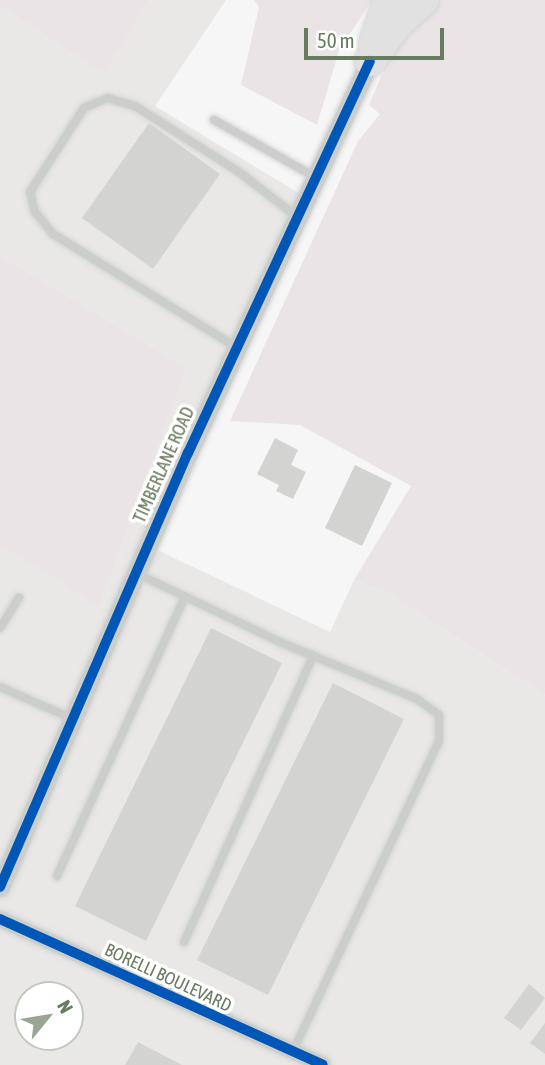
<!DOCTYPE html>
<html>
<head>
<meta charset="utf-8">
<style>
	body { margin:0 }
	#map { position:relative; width:545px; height:1065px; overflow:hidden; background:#f7f6f7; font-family:"Asap Condensed",sans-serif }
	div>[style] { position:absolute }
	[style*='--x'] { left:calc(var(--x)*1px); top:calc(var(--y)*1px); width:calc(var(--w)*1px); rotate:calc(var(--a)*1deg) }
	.built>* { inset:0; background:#e9e8e7 }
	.green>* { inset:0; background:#eae4e6 }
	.building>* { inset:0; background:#d3d4d2 }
	.roads { filter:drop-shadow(0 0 2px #d3d4d3) drop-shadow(0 0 2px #d3d4d3) }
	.service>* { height:8px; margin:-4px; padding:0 4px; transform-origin:4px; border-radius:4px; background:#cccecc }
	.minor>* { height:16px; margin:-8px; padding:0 8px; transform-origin:8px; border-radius:8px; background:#cccecc }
	.tertiary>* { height:19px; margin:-9.5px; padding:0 9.5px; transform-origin:9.5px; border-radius:9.5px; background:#cccecc }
	.motorway>* { height:30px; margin:-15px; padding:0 15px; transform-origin:15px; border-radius:15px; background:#e0e1e0 }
	.cycleway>* { height:10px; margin:-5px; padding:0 5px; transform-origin:5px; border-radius:5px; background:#0057b8 }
	span { translate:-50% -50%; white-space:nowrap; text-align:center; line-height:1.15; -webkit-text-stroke:7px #fff; paint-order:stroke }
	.street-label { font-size:18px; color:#677b5e }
	.north { position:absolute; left:14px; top:981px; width:70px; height:70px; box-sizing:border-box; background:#fff; border:2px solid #c2cabf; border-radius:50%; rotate:60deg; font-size:19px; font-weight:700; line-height:28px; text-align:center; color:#677b5e }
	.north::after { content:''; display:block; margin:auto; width:24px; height:32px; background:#99a694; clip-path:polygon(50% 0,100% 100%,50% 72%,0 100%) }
	.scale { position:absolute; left:304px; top:28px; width:140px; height:32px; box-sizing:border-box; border:4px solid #677b5e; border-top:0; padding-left:9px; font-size:21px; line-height:24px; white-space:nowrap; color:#677b5e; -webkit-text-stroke:5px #fff; paint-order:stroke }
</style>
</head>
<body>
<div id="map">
	<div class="built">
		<div style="clip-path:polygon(evenodd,149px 0,226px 0,155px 106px,307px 198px,149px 546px,330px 632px,354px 580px,388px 593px,545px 695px,545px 1065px,0 1065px,0 545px,99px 605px,187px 368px,0 255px,0 6px,102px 72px,149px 0,28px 995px,70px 995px,70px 1037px,28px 1037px,28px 995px)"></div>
	</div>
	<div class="green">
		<div style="clip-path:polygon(0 0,149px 0,103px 73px,0 6px)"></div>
		<div style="clip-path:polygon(254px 0,372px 0,339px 51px,317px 125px,241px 85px,259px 7px)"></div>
		<div style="clip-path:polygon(442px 0,545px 0,545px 695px,388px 593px,354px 580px,411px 486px,300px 425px,230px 421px,358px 141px,380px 114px,369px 105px,394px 46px,433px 3px)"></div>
		<div style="clip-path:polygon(0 255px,187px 368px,99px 606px,0 545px)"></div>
	</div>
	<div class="building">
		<div style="clip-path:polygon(149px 123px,220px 174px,153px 269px,82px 218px)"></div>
		<div style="clip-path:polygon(275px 438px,298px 450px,291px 465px,306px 472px,293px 499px,276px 491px,279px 485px,257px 474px)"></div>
		<div style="clip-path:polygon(355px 465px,392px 483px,362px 546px,325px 528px)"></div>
		<div style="clip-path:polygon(211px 628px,282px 663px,146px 941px,75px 906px)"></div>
		<div style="clip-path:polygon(333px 683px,404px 719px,268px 995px,197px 960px)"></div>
		<div style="clip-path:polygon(529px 984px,545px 998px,521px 1030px,504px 1018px)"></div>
		<div style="clip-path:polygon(545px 1023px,545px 1054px,530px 1043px)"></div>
		<div style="clip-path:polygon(138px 1042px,182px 1065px,125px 1065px)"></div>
	</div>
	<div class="roads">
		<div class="service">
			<div style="--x:214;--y:120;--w:116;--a:29.4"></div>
			<div style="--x:236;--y:347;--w:215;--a:-148.3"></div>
			<div style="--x:53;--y:234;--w:28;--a:-129"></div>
			<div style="--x:35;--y:212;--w:21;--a:-104"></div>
			<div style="--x:30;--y:192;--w:100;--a:-57.3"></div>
			<div style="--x:84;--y:108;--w:26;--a:-23"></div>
			<div style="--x:108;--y:98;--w:28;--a:17"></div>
			<div style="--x:135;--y:106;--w:123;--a:32.4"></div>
			<div style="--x:239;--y:172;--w:72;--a:37.7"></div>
			<div style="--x:136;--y:573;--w:160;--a:25.6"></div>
			<div style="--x:280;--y:642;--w:148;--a:22.6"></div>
			<div style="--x:417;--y:699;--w:27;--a:36"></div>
			<div style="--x:439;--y:715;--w:26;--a:90"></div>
			<div style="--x:439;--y:741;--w:343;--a:115.2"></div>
			<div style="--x:0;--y:628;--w:36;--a:-58"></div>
			<div style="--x:0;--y:687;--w:80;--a:23.7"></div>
			<div style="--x:57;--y:876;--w:307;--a:-65.4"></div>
			<div style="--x:184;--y:942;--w:314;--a:-65.7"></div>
		</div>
		<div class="minor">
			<div style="--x:0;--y:919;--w:354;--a:24.3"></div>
		</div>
		<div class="tertiary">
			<div style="--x:0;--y:887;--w:473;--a:-66.6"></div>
			<div style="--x:188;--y:453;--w:432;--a:-65.1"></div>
		</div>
		<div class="motorway">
			<div style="--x:374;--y:44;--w:46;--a:-71.2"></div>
			<div style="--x:370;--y:61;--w:46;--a:-53.9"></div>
			<div style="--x:397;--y:24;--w:36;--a:-42"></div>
		</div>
	</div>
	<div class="cycleway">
		<div style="--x:0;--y:887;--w:473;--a:-66.6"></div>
		<div style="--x:188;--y:453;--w:432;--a:-65.1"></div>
		<div style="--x:0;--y:919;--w:354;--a:24.3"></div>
	</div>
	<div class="street-label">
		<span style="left:164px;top:465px;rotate:-66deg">TIMBERLANE ROAD</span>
		<span style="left:168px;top:978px;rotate:25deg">BORELLI BOULEVARD</span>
	</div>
	<div class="north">N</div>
	<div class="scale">50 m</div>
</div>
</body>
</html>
